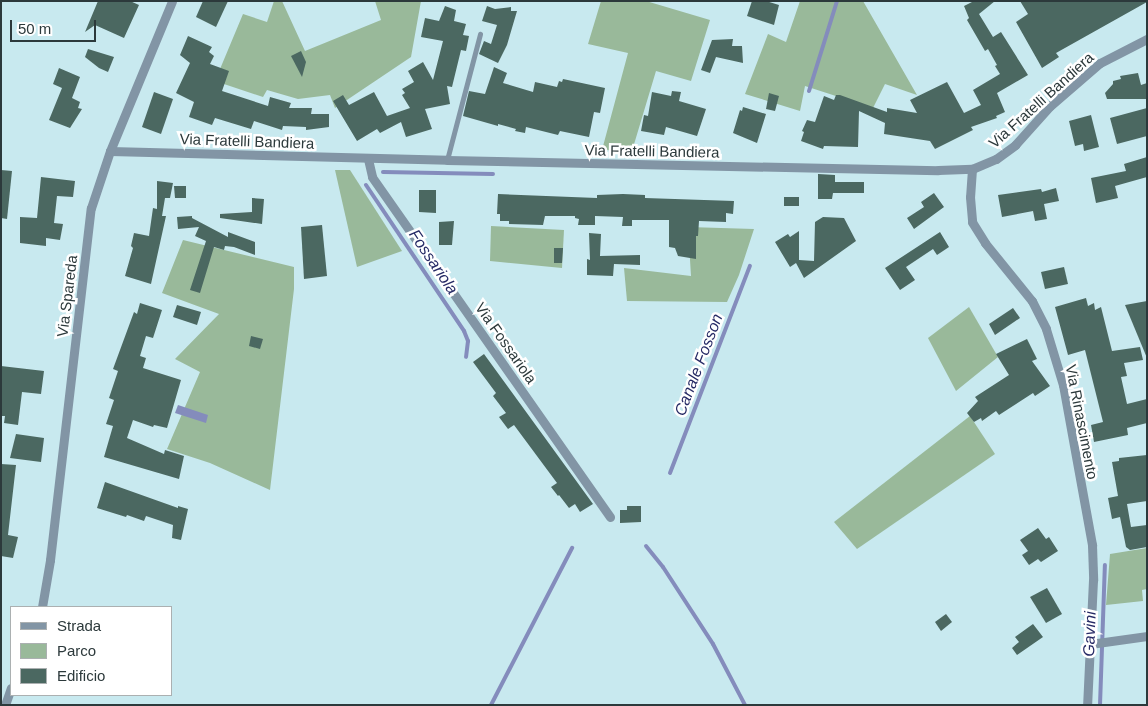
<!DOCTYPE html>
<html>
<head>
<meta charset="utf-8">
<style>
	body { margin:0 }
	#map { position:relative; width:1148px; height:706px; overflow:hidden; background:#c8e9ef; font-family:Helvetica,sans-serif }
	div>[style] { position:absolute }
	[style*='--x'] { left:calc(var(--x)*1px); top:calc(var(--y)*1px); width:calc(var(--w)*1px); rotate:calc(var(--a)*1deg) }
	.green>* { inset:0; background:#99b99a }
	.water>* { inset:0; background:#848cbc }
	.stream>* { height:4px; margin:-2px; padding:0 2px; transform-origin:2px; border-radius:2px; background:#848cbc }
	.building>* { inset:0; background:#4b6861 }
	.service>* { height:4.5px; margin:-2.25px; padding:0 2.25px; transform-origin:2.25px; border-radius:2.25px; background:#8295a5 }
	.minor>* { height:9px; margin:-4.5px; padding:0 4.5px; transform-origin:4.5px; border-radius:4.5px; background:#8295a5 }
	span { translate:-50% -50%; white-space:nowrap; text-align:center; line-height:1.15; -webkit-text-stroke:5px #fff; paint-order:stroke }
	.street-label { font-size:15px; color:#2c393b }
	.water-label { font-size:16px; color:#262a65; font-style:italic }
	.frame { position:absolute; inset:0; border:2px solid #2c393b; pointer-events:none }
	.legend { position:absolute; left:10px; top:606px; width:162px; height:90px; box-sizing:border-box; background:#fff; border:1px solid #abb0b1; margin:0; padding:6px 9px; list-style:none; font-size:15px; color:#2c393b }
	.legend li { display:flex; align-items:center; gap:10px; height:25px }
	.legend b { width:25px; border:1px solid #abb0b1 }
	.scale { position:absolute; left:10px; top:20px; width:86px; height:22px; box-sizing:border-box; border:2px solid #2c393b; border-top:0; padding-left:6px; font-size:15px; line-height:18px; white-space:nowrap; color:#2c393b; -webkit-text-stroke:4px #fff; paint-order:stroke }
</style>
</head>
<body>
<div id="map">
	<div class="green">
		<div style="clip-path:polygon(274px 1px,282px 1px,305px 51px,381px 20px,375px 1px,421px 1px,411px 57px,335px 108px,330px 95px,298px 99px,267px 90px,263px 97px,215px 81px,243px 14px,267px 22px)"></div>
		<div style="clip-path:polygon(601px 1px,646px 1px,710px 20px,691px 81px,656px 71px,632px 151px,602px 150px,628px 53px,588px 44px)"></div>
		<div style="clip-path:polygon(800px 1px,863px 1px,917px 95px,885px 84px,873px 108px,805px 86px,800px 111px,745px 94px,768px 34px,786px 42px)"></div>
		<div style="clip-path:polygon(335px 170px,350px 170px,402px 251px,357px 267px)"></div>
		<div style="clip-path:polygon(491px 226px,564px 230px,562px 268px,490px 261px)"></div>
		<div style="clip-path:polygon(688px 227px,754px 229px,739px 275px,727px 302px,627px 301px,624px 268px,691px 276px)"></div>
		<div style="clip-path:polygon(183px 240px,294px 267px,294px 289px,270px 490px,210px 463px,167px 449px,200px 372px,175px 359px,219px 314px,162px 293px)"></div>
		<div style="clip-path:polygon(969px 307px,998px 357px,956px 391px,928px 338px)"></div>
		<div style="clip-path:polygon(970px 416px,995px 454px,857px 549px,834px 522px)"></div>
		<div style="clip-path:polygon(1147px 548px,1147px 589px,1142px 590px,1143px 601px,1106px 605px,1110px 554px)"></div>
	</div>
	<div class="water">
		<div style="clip-path:polygon(178px 405px,208px 415px,206px 423px,175px 413px)"></div>
	</div>
	<div class="stream">
		<div style="--x:809;--y:91;--w:94;--a:-72.7"></div>
		<div style="--x:383;--y:172;--w:110;--a:1"></div>
		<div style="--x:366;--y:185;--w:176;--a:56.1"></div>
		<div style="--x:464;--y:331;--w:11;--a:68"></div>
		<div style="--x:468;--y:341;--w:16;--a:97"></div>
		<div style="--x:670;--y:473;--w:222;--a:-68.9"></div>
		<div style="--x:646;--y:546;--w:27;--a:51"></div>
		<div style="--x:663;--y:567;--w:92;--a:57"></div>
		<div style="--x:713;--y:644;--w:69;--a:62.3"></div>
		<div style="--x:491;--y:705;--w:177;--a:-62.7"></div>
		<div style="--x:1100;--y:705;--w:140;--a:-88"></div>
	</div>
	<div class="building">
		<div style="clip-path:polygon(98px 1px,130px 1px,139px 5px,124px 38px,95px 25px,85px 32px)"></div>
		<div style="clip-path:polygon(203px 1px,228px 1px,216px 27px,196px 17px)"></div>
		<div style="clip-path:polygon(752px 1px,766px 1px,779px 5px,774px 25px,747px 16px)"></div>
		<div style="clip-path:polygon(974px 1px,995px 1px,979px 14px,993px 37px,1001px 32px,1028px 75px,997px 93px,1005px 112px,996px 116px,997px 118px,971px 127px,973px 130px,935px 149px,930px 141px,884px 134px,885px 123px,859px 111px,858px 147px,824px 146px,823px 149px,801px 141px,804px 132px,802px 131px,807px 120px,815px 122px,824px 96px,834px 100px,836px 95px,840px 95px,887px 112px,887px 108px,917px 113px,910px 100px,947px 82px,964px 113px,981px 105px,973px 90px,1000px 74px,995px 66px,997px 65px,988px 49px,985px 51px,967px 20px,969px 18px,964px 6px)"></div>
		<div style="clip-path:polygon(1020px 1px,1147px 1px,1147px 2px,1056px 53px,1059px 57px,1042px 68px,1016px 22px,1028px 14px)"></div>
		<div style="clip-path:polygon(445px 6px,456px 10px,454px 21px,466px 24px,463px 35px,469px 36px,466px 51px,461px 50px,452px 87px,447px 86px,450px 104px,425px 109px,432px 129px,406px 137px,401px 122px,380px 133px,377px 129px,357px 141px,333px 101px,343px 95px,349px 105px,374px 92px,387px 116px,410px 108px,402px 95px,405px 93px,402px 89px,414px 82px,408px 71px,423px 62px,433px 80px,443px 41px,421px 37px,425px 18px,439px 21px)"></div>
		<div style="clip-path:polygon(487px 6px,495px 9px,511px 7px,511px 11px,517px 11px,507px 45px,498px 63px,479px 54px,484px 41px,491px 44px,497px 25px,482px 21px)"></div>
		<div style="clip-path:polygon(188px 36px,212px 47px,209px 52px,214px 56px,210px 64px,229px 71px,222px 91px,268px 106px,270px 97px,291px 103px,289px 108px,312px 108px,311px 114px,329px 114px,329px 127px,306px 130px,306px 127px,283px 126px,282px 130px,254px 121px,251px 129px,215px 118px,212px 125px,189px 117px,194px 102px,176px 93px,190px 63px,180px 55px)"></div>
		<div style="clip-path:polygon(733px 39px,732px 46px,742px 46px,743px 63px,716px 57px,710px 73px,701px 70px,712px 40px)"></div>
		<div style="clip-path:polygon(88px 49px,114px 57px,108px 72px,99px 68px,85px 57px)"></div>
		<div style="clip-path:polygon(301px 51px,306px 62px,302px 77px,291px 56px)"></div>
		<div style="clip-path:polygon(494px 67px,507px 73px,503px 83px,533px 92px,535px 82px,557px 87px,559px 81px,562px 82px,563px 79px,605px 88px,600px 113px,594px 112px,589px 137px,560px 131px,558px 135px,526px 127px,525px 133px,515px 131px,516px 129px,498px 124px,498px 126px,463px 116px,469px 91px,485px 94px)"></div>
		<div style="clip-path:polygon(59px 68px,80px 77px,72px 98px,80px 102px,78px 108px,82px 109px,70px 128px,49px 120px,62px 88px,53px 84px)"></div>
		<div style="clip-path:polygon(1138px 73px,1141px 85px,1147px 83px,1147px 99px,1107px 99px,1105px 93px,1113px 84px,1113px 81px,1121px 79px,1120px 76px)"></div>
		<div style="clip-path:polygon(672px 91px,681px 92px,679px 101px,706px 109px,697px 136px,666px 127px,664px 135px,641px 131px,644px 115px,648px 116px,652px 92px,671px 96px)"></div>
		<div style="clip-path:polygon(154px 92px,173px 99px,161px 134px,142px 127px)"></div>
		<div style="clip-path:polygon(769px 93px,779px 96px,775px 111px,766px 109px)"></div>
		<div style="clip-path:polygon(743px 107px,766px 114px,757px 143px,733px 133px,740px 110px,742px 111px)"></div>
		<div style="clip-path:polygon(1147px 108px,1147px 136px,1117px 144px,1110px 118px)"></div>
		<div style="clip-path:polygon(1091px 115px,1099px 147px,1084px 151px,1083px 144px,1075px 146px,1069px 121px)"></div>
		<div style="clip-path:polygon(1147px 157px,1147px 177px,1115px 186px,1118px 198px,1096px 203px,1091px 178px,1126px 171px,1124px 164px)"></div>
		<div style="clip-path:polygon(1px 170px,12px 171px,7px 219px,1px 218px)"></div>
		<div style="clip-path:polygon(818px 174px,835px 175px,835px 182px,864px 182px,864px 193px,833px 193px,832px 199px,818px 199px)"></div>
		<div style="clip-path:polygon(41px 177px,75px 181px,73px 197px,57px 196px,54px 223px,63px 224px,60px 240px,46px 238px,46px 246px,20px 243px,20px 217px,37px 218px)"></div>
		<div style="clip-path:polygon(157px 181px,173px 183px,170px 198px,165px 198px,162px 216px,166px 216px,151px 284px,125px 276px,133px 248px,131px 246px,134px 233px,149px 236px,153px 208px,157px 209px)"></div>
		<div style="clip-path:polygon(174px 186px,186px 186px,186px 198px,175px 198px)"></div>
		<div style="clip-path:polygon(1056px 188px,1059px 201px,1044px 204px,1047px 219px,1035px 221px,1033px 211px,1002px 217px,998px 195px,1041px 189px,1042px 192px)"></div>
		<div style="clip-path:polygon(419px 190px,436px 190px,436px 213px,419px 212px)"></div>
		<div style="clip-path:polygon(934px 193px,944px 207px,914px 229px,907px 218px,924px 207px,921px 202px)"></div>
		<div style="clip-path:polygon(498px 194px,597px 198px,597px 195px,623px 194px,645px 195px,645px 198px,734px 201px,733px 214px,726px 213px,726px 222px,699px 221px,698px 236px,696px 236px,696px 259px,678px 256px,675px 248px,669px 247px,669px 220px,632px 220px,632px 226px,622px 226px,623px 217px,595px 216px,595px 225px,578px 225px,579px 219px,575px 218px,575px 216px,545px 216px,543px 225px,509px 224px,509px 221px,500px 221px,500px 214px,497px 214px)"></div>
		<div style="clip-path:polygon(784px 197px,799px 197px,799px 206px,784px 206px)"></div>
		<div style="clip-path:polygon(252px 198px,264px 199px,262px 224px,220px 218px,220px 214px,252px 212px)"></div>
		<div style="clip-path:polygon(192px 216px,192px 218px,228px 237px,228px 232px,255px 242px,255px 255px,234px 247px,225px 246px,224px 250px,214px 247px,200px 293px,190px 290px,206px 241px,195px 236px,199px 227px,178px 229px,177px 217px)"></div>
		<div style="clip-path:polygon(823px 217px,844px 218px,856px 241px,804px 278px,796px 263px,790px 267px,775px 242px,788px 234px,790px 237px,799px 231px,799px 260px,814px 261px,815px 222px)"></div>
		<div style="clip-path:polygon(454px 221px,452px 245px,439px 245px,439px 222px)"></div>
		<div style="clip-path:polygon(322px 225px,327px 276px,304px 279px,301px 227px)"></div>
		<div style="clip-path:polygon(940px 232px,949px 247px,937px 255px,933px 249px,906px 267px,915px 280px,900px 290px,885px 268px)"></div>
		<div style="clip-path:polygon(589px 233px,601px 234px,600px 256px,640px 255px,640px 265px,614px 264px,613px 276px,587px 275px,587px 259px,590px 260px)"></div>
		<div style="clip-path:polygon(554px 248px,563px 248px,562px 263px,554px 263px)"></div>
		<div style="clip-path:polygon(1064px 267px,1068px 284px,1045px 289px,1041px 272px)"></div>
		<div style="clip-path:polygon(1086px 298px,1088px 306px,1094px 303px,1095px 310px,1101px 307px,1112px 351px,1140px 347px,1143px 360px,1124px 363px,1127px 376px,1121px 377px,1127px 404px,1147px 399px,1147px 423px,1127px 428px,1128px 435px,1094px 442px,1091px 425px,1103px 422px,1085px 350px,1068px 355px,1055px 307px)"></div>
		<div style="clip-path:polygon(1147px 301px,1147px 358px,1125px 305px)"></div>
		<div style="clip-path:polygon(140px 303px,162px 310px,153px 338px,146px 336px,140px 356px,146px 358px,143px 368px,181px 380px,167px 428px,154px 425px,153px 427px,133px 420px,127px 438px,164px 454px,165px 450px,184px 456px,179px 479px,104px 457px,113px 426px,106px 424px,114px 400px,109px 398px,118px 371px,113px 369px,134px 312px,137px 314px)"></div>
		<div style="clip-path:polygon(177px 305px,201px 312px,197px 325px,173px 317px)"></div>
		<div style="clip-path:polygon(1013px 308px,1020px 318px,995px 335px,989px 324px)"></div>
		<div style="clip-path:polygon(251px 336px,263px 339px,260px 349px,249px 346px)"></div>
		<div style="clip-path:polygon(1027px 339px,1037px 359px,1032px 361px,1050px 386px,1035px 396px,1033px 393px,999px 415px,996px 411px,982px 421px,981px 418px,974px 422px,967px 413px,978px 401px,975px 397px,1009px 375px,996px 354px)"></div>
		<div style="clip-path:polygon(484px 354px,593px 504px,580px 512px,575px 504px,569px 508px,559px 495px,558px 496px,551px 487px,557px 483px,514px 425px,508px 429px,499px 417px,506px 413px,493px 396px,496px 393px,473px 362px)"></div>
		<div style="clip-path:polygon(1px 366px,44px 371px,41px 394px,22px 392px,18px 425px,4px 423px,5px 416px,1px 416px)"></div>
		<div style="clip-path:polygon(16px 434px,44px 438px,41px 462px,10px 458px)"></div>
		<div style="clip-path:polygon(1147px 455px,1147px 501px,1127px 504px,1131px 527px,1147px 525px,1147px 547px,1130px 550px,1126px 547px,1120px 517px,1112px 519px,1108px 498px,1118px 496px,1112px 462px,1119px 461px,1119px 458px)"></div>
		<div style="clip-path:polygon(1px 464px,16px 465px,8px 535px,18px 537px,13px 558px,1px 556px)"></div>
		<div style="clip-path:polygon(105px 482px,178px 508px,178px 506px,188px 509px,181px 540px,172px 538px,173px 525px,146px 516px,144px 521px,127px 515px,126px 517px,97px 508px)"></div>
		<div style="clip-path:polygon(627px 506px,641px 506px,641px 522px,620px 523px,620px 510px,627px 510px)"></div>
		<div style="clip-path:polygon(1038px 528px,1046px 539px,1049px 537px,1058px 551px,1041px 562px,1038px 559px,1029px 565px,1022px 555px,1028px 551px,1020px 540px)"></div>
		<div style="clip-path:polygon(1047px 588px,1062px 614px,1046px 623px,1030px 597px)"></div>
		<div style="clip-path:polygon(946px 614px,952px 622px,941px 631px,935px 622px)"></div>
		<div style="clip-path:polygon(1033px 624px,1043px 637px,1017px 655px,1012px 648px,1019px 642px,1015px 637px)"></div>
	</div>
	<div class="service">
		<div style="--x:447;--y:160;--w:130;--a:-75.3"></div>
	</div>
	<div class="minor">
		<div style="--x:110;--y:151;--w:337;--a:1.5"></div>
		<div style="--x:447;--y:160;--w:491;--a:1.2"></div>
		<div style="--x:938;--y:170;--w:34;--a:-2"></div>
		<div style="--x:972;--y:169;--w:26;--a:-23"></div>
		<div style="--x:996;--y:159;--w:24;--a:-36"></div>
		<div style="--x:1015;--y:145;--w:52;--a:-48.1"></div>
		<div style="--x:1050;--y:106;--w:66;--a:-40.7"></div>
		<div style="--x:1100;--y:63;--w:53;--a:-27.1"></div>
		<div style="--x:368;--y:159;--w:18;--a:77"></div>
		<div style="--x:372;--y:177;--w:415;--a:55"></div>
		<div style="--x:972;--y:169;--w:28;--a:94"></div>
		<div style="--x:970;--y:197;--w:25;--a:85"></div>
		<div style="--x:972;--y:222;--w:25;--a:58"></div>
		<div style="--x:985;--y:243;--w:75;--a:51"></div>
		<div style="--x:1032;--y:301;--w:31;--a:63"></div>
		<div style="--x:1046;--y:329;--w:59;--a:73.1"></div>
		<div style="--x:1063;--y:385;--w:163;--a:79.7"></div>
		<div style="--x:1092;--y:545;--w:35;--a:88"></div>
		<div style="--x:1093;--y:580;--w:125;--a:92.7"></div>
		<div style="--x:42;--y:607;--w:48;--a:-80.3"></div>
		<div style="--x:50;--y:560;--w:354;--a:-83.4"></div>
		<div style="--x:91;--y:208;--w:60;--a:-71.6"></div>
		<div style="--x:110;--y:151;--w:162;--a:-67.5"></div>
		<div style="--x:1090;--y:644;--w:58;--a:-8"></div>
		<div style="--x:5;--y:705;--w:18;--a:-71"></div>
	</div>
	<div class="street-label">
		<span style="left:1041px;top:100px;rotate:-42deg">Via Fratelli Bandiera</span>
		<span style="left:247px;top:141px;rotate:2deg">Via Fratelli Bandiera</span>
		<span style="left:652px;top:151px;rotate:1deg">Via Fratelli Bandiera</span>
		<span style="left:67px;top:296px;rotate:-83deg">Via Spareda</span>
		<span style="left:506px;top:343px;rotate:55deg">Via Fossariola</span>
		<span style="left:1082px;top:422px;rotate:79deg">Via Rinascimento</span>
	</div>
	<div class="water-label">
		<span style="left:433px;top:262px;rotate:56deg">Fossariola</span>
		<span style="left:699px;top:365px;rotate:-69deg">Canale Fosson</span>
		<span style="left:1090px;top:634px;rotate:-88deg">Gavini</span>
	</div>
	<div class="frame"></div>
	<ul class="legend">
	<li><b style="height:6px;background:#8295a5"></b>Strada</li>
	<li><b style="height:14px;background:#99b99a"></b>Parco</li>
	<li><b style="height:14px;background:#4b6861"></b>Edificio</li>
	</ul>
	<div class="scale">50 m</div>
</div>
</body>
</html>
